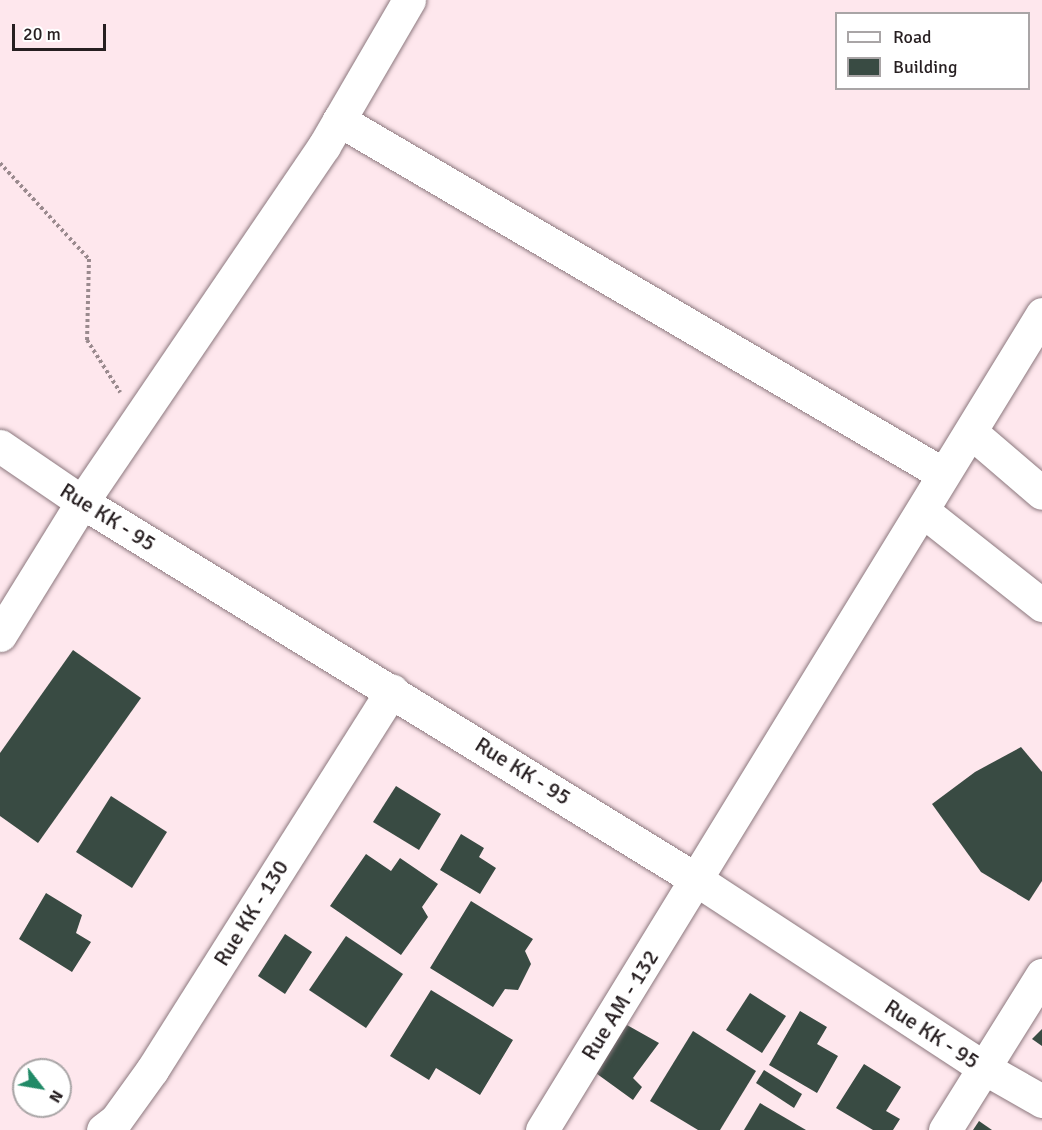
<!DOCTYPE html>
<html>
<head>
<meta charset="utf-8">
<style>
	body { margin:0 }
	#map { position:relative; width:1042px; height:1130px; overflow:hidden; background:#fee7ed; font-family:Signika,sans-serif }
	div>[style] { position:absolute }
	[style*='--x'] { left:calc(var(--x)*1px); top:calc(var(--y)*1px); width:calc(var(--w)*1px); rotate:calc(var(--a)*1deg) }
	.building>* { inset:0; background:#394b43 }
	.path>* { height:4px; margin-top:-2px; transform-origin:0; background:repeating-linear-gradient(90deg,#9a8a8e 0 3px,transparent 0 6px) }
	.roads { filter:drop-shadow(0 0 2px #8c787e) drop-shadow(0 0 2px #8c787e) }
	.minor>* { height:33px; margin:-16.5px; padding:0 16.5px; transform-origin:16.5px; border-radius:16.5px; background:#fff }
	span { translate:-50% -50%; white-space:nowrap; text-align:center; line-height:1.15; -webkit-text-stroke:6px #fff; paint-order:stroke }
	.street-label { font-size:22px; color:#271f21 }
	.legend { position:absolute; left:835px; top:12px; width:195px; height:78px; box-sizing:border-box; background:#fff; border:2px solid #a9a5a6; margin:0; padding:8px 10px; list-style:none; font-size:18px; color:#271f21 }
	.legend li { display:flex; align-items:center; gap:12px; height:30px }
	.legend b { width:30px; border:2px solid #a9a5a6 }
	.north { position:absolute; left:12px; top:1058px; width:60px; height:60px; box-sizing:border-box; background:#fff; border:2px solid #a9a5a6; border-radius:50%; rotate:121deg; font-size:16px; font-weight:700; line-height:24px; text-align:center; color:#271f21 }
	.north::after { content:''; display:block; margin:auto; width:21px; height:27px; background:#218a67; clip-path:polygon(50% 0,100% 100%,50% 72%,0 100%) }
	.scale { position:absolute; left:12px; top:24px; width:94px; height:27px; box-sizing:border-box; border:3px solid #271f21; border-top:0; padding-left:8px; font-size:18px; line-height:21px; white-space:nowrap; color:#271f21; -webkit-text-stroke:4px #fff; paint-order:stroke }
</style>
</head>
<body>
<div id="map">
	<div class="building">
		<div style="clip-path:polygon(73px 650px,141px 698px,38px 843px,0 816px,0 753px)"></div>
		<div style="clip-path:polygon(1021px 747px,1042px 772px,1042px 881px,1029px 901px,981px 872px,932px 804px,975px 772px)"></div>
		<div style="clip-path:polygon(396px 786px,441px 814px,419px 850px,373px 822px)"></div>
		<div style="clip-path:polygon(111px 796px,167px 832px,132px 888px,76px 852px)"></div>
		<div style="clip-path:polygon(461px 834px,484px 848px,479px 857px,496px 868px,480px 894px,440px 870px)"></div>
		<div style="clip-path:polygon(366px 854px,391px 871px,400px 858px,438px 884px,422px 907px,428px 917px,401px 955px,330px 906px)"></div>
		<div style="clip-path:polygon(46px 893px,82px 915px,76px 933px,91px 942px,72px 972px,19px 939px)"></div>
		<div style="clip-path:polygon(471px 901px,533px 939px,525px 951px,531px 964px,518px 990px,505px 989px,493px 1007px,430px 968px)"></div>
		<div style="clip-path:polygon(285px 934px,312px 952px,285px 994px,258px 976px)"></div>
		<div style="clip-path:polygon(346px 936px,403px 974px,366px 1028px,309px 990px)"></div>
		<div style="clip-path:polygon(431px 990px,513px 1040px,480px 1095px,436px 1068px,429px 1080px,390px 1056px)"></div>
		<div style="clip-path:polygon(750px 993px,786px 1016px,762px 1053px,726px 1030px)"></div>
		<div style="clip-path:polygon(800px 1011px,827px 1027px,817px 1044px,838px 1056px,817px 1093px,769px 1065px)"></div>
		<div style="clip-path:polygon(627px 1025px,659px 1043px,633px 1078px,642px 1087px,633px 1100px,593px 1071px)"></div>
		<div style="clip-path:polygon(1042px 1029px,1042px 1046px,1032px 1039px)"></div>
		<div style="clip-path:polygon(693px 1031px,756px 1071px,720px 1130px,698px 1130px,650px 1101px)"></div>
		<div style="clip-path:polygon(864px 1064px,901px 1087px,886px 1111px,900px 1119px,893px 1130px,873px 1130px,836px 1108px)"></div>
		<div style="clip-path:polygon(764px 1070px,802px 1094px,794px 1108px,756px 1083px)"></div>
		<div style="clip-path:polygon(760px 1103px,806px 1130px,744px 1130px)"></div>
		<div style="clip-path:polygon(979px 1121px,992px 1130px,973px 1130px)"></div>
	</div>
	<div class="path">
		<div style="--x:0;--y:163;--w:131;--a:47.2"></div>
		<div style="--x:89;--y:259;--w:81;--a:91.4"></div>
		<div style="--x:87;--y:340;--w:62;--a:57.6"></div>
	</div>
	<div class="roads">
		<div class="minor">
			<div style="--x:339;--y:120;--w:700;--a:30.37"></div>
			<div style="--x:972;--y:433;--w:92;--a:40.6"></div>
			<div style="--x:0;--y:446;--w:99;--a:34.3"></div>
			<div style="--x:82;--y:502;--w:722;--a:31.58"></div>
			<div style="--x:697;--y:880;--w:343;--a:33.2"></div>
			<div style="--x:984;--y:1068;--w:67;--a:29.6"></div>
			<div style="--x:923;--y:511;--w:152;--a:38.3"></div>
			<div style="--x:0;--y:635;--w:156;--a:-58.3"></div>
			<div style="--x:82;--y:502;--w:430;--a:-55.8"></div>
			<div style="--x:324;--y:146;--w:169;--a:-59.8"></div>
			<div style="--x:103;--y:1130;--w:16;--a:-38"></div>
			<div style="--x:116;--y:1120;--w:62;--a:-54.2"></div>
			<div style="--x:152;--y:1070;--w:449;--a:-57.7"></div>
			<div style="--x:542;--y:1130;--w:957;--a:-58.5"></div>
			<div style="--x:945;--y:1130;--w:183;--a:-58"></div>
		</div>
	</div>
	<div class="street-label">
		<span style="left:108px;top:517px;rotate:32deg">Rue KK - 95</span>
		<span style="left:523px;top:771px;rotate:32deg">Rue KK - 95</span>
		<span style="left:251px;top:913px;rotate:-58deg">Rue KK - 130</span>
		<span style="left:620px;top:1005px;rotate:-58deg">Rue AM - 132</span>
		<span style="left:932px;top:1034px;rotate:33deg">Rue KK - 95</span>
	</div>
	<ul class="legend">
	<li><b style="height:8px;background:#fff"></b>Road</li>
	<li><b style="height:16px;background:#394b43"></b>Building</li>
	</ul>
	<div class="north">N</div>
	<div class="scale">20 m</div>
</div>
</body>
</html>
